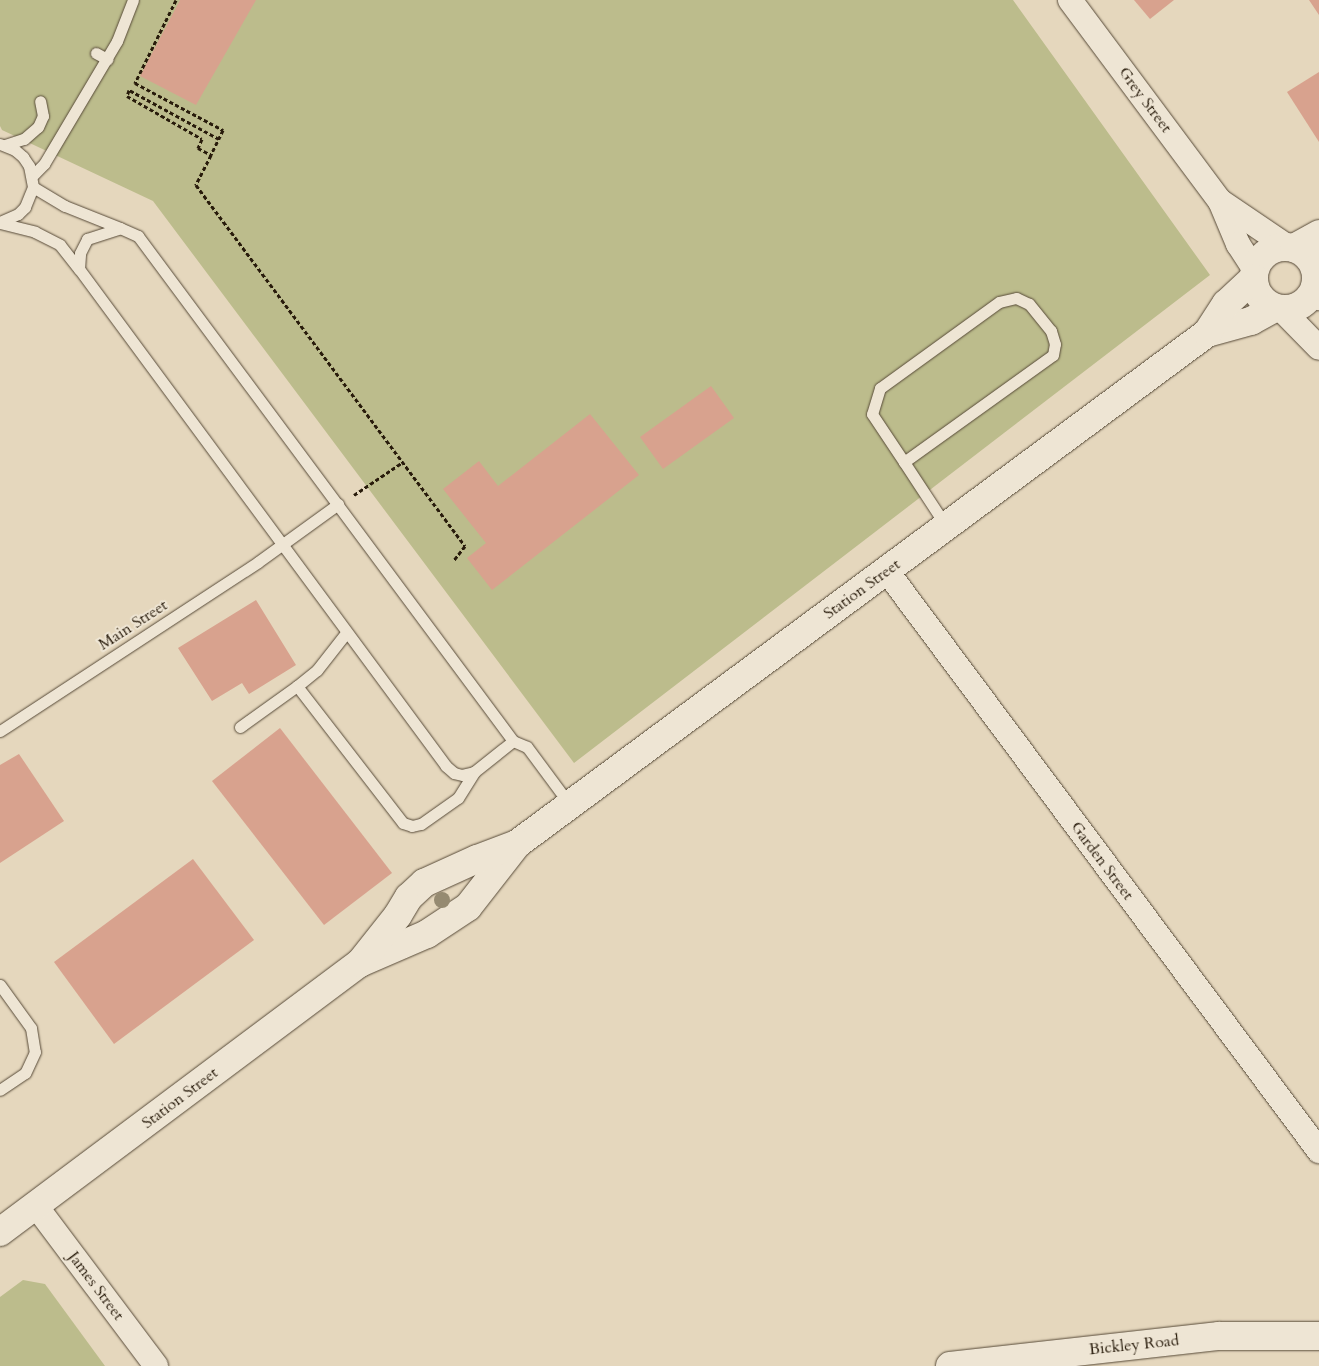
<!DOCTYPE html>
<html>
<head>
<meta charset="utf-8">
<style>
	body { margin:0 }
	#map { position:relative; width:1319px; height:1366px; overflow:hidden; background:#e5d7bd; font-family:Cardo,serif }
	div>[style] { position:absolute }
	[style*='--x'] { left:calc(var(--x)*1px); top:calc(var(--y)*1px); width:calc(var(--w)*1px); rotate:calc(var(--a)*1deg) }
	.green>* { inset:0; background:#bcbc8c }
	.building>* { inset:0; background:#d8a28e }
	.path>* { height:3px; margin-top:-1.5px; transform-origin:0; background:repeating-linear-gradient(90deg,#281b0b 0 4px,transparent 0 6.5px) }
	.roads { filter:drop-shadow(0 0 1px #574a38) drop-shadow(0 0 1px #574a38) }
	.service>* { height:11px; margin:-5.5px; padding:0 5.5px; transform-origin:5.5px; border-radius:5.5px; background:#eee5d4 }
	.minor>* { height:24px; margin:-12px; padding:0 12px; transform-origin:12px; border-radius:12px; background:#eee5d4 }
	.tertiary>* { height:28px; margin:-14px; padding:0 14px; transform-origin:14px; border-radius:14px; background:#eee5d4 }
	.tertiary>.ring { margin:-14px; padding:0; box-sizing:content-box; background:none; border:28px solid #eee5d4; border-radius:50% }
	.trees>* { width:16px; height:16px; margin:-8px; border-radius:50%; background:#958a71 }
	span { translate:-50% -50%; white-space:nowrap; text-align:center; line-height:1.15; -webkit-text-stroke:4px #eee5d4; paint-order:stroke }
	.street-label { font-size:16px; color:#281b0b }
</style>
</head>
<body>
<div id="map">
	<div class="green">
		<div style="clip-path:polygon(0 0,1013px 0,1210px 275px,574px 763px,153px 201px,2px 130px,0 126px)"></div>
		<div style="clip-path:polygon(23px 1280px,45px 1284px,105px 1366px,0 1366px,0 1297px)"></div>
	</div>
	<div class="building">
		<div style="clip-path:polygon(180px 0,256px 0,196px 105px,140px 76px)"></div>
		<div style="clip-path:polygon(1134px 0,1174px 0,1150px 19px)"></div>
		<div style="clip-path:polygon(1309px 0,1319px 0,1319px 15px)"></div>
		<div style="clip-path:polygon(1319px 72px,1319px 142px,1287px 92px)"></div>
		<div style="clip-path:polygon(711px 386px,734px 418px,663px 469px,640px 437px)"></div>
		<div style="clip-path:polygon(590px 414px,639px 475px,492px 590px,467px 558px,486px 543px,443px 489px,479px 461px,498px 486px)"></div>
		<div style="clip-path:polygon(256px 600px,296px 665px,249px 694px,242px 683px,212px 701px,178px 648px)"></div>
		<div style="clip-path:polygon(280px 728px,392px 873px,324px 925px,212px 781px)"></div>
		<div style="clip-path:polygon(19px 754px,64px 821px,0 863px,0 765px)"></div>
		<div style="clip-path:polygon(193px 859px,254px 940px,114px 1044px,54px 962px)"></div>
	</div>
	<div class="path">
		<div style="--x:176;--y:0;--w:93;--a:116.3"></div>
		<div style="--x:135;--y:83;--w:100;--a:28.1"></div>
		<div style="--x:223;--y:130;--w:28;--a:116"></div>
		<div style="--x:219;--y:139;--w:102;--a:-151.4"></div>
		<div style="--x:129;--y:90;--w:6;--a:108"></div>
		<div style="--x:127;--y:96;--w:86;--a:29.8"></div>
		<div style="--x:202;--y:139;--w:10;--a:114"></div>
		<div style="--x:198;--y:148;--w:15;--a:28"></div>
		<div style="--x:211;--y:155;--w:34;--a:117"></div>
		<div style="--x:196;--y:185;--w:450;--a:53.3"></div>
		<div style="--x:465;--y:546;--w:18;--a:128"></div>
		<div style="--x:354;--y:495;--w:59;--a:-34"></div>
	</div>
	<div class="roads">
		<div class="service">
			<div style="--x:96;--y:53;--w:13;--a:29"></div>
			<div style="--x:0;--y:144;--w:16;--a:22"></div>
			<div style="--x:15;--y:150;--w:11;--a:41"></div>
			<div style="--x:23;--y:157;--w:11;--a:56"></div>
			<div style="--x:29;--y:166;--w:21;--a:79"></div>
			<div style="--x:33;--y:187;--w:22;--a:112"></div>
			<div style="--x:25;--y:207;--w:10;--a:135"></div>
			<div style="--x:18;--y:214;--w:20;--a:156"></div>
			<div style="--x:5;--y:145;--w:20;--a:-18"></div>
			<div style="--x:24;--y:139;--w:18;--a:-41"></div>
			<div style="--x:38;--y:127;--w:12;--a:-66"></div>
			<div style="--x:43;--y:116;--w:15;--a:-101"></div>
			<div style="--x:32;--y:176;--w:17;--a:-45"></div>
			<div style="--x:44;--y:164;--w:143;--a:-59.3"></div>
			<div style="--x:117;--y:41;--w:44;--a:-68.7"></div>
			<div style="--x:33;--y:187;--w:37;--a:31"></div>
			<div style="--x:65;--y:206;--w:59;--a:21.8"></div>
			<div style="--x:0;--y:223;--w:36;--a:14"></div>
			<div style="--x:35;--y:232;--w:28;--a:27"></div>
			<div style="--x:60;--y:245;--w:31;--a:52"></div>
			<div style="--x:120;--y:228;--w:20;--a:24"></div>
			<div style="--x:138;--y:236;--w:629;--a:53.4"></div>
			<div style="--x:513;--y:741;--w:50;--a:141.5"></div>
			<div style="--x:474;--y:772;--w:12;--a:166"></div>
			<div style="--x:462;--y:775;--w:8;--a:-166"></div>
			<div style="--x:454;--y:773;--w:11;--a:-139"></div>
			<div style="--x:446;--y:766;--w:618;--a:-126.44"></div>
			<div style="--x:79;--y:269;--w:16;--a:-86"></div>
			<div style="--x:80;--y:253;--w:16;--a:-63"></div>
			<div style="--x:87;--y:239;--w:35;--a:-18"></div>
			<div style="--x:904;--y:462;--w:183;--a:-35.7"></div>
			<div style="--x:1053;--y:355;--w:11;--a:-80"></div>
			<div style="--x:1055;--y:344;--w:14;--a:-107"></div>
			<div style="--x:1051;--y:331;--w:35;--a:-129"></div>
			<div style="--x:1029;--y:304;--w:14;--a:-155"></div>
			<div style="--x:1016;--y:298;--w:17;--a:167"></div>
			<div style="--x:999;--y:302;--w:147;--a:144.1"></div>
			<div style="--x:880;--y:388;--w:27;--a:107"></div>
			<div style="--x:872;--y:414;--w:58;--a:56.3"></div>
			<div style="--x:904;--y:462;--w:77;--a:56.7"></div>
			<div style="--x:346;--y:633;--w:47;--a:128.1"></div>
			<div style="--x:317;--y:670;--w:26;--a:141"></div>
			<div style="--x:297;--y:686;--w:173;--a:52.3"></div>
			<div style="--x:403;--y:823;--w:9;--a:18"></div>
			<div style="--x:412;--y:826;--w:9;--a:-13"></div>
			<div style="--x:421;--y:824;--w:45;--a:-35.1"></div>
			<div style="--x:458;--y:798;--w:31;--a:-58"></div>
			<div style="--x:240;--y:727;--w:70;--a:-35.7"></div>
			<div style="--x:0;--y:731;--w:308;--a:-33.2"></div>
			<div style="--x:258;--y:562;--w:99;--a:-35.9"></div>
			<div style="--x:513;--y:741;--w:15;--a:23"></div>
			<div style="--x:527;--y:747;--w:72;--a:53.4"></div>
			<div style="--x:0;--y:985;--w:53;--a:54.2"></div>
			<div style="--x:31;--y:1028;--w:24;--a:81"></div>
			<div style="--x:35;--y:1052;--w:23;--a:115"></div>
			<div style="--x:25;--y:1073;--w:30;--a:146"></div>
		</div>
		<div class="minor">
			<div style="--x:1070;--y:0;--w:251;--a:53.3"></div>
			<div style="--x:1220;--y:201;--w:47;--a:67.3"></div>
			<div style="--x:1238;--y:244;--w:31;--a:57"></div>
			<div style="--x:1220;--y:201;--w:82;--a:34.1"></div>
			<div style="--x:1315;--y:289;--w:10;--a:66"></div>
			<div style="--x:1281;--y:309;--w:54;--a:45.7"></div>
			<div style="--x:886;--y:570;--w:725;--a:53.3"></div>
			<div style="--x:36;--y:1206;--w:200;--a:53.1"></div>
		</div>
		<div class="tertiary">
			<div class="ring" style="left:1254px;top:247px;width:34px;height:34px"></div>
			<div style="--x:1294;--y:248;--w:29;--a:-29"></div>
			<div style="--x:1207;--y:333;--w:46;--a:-15.3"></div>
			<div style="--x:1251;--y:321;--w:26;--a:-29"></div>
			<div style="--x:360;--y:963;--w:73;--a:-23.4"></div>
			<div style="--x:427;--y:934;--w:49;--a:-33.4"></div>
			<div style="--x:468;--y:907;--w:80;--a:-52.1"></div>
			<div style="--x:517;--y:844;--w:859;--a:-36.52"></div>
			<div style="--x:1207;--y:333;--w:35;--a:-57"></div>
			<div style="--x:1226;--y:304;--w:38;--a:-43"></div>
			<div style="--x:0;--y:1232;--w:449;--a:-36.8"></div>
			<div style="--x:360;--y:963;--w:61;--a:-51.6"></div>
			<div style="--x:398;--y:915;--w:21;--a:-59"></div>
			<div style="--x:409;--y:897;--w:21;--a:-43"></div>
			<div style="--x:424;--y:883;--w:58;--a:-24.4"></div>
			<div style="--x:477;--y:859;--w:43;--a:-20.6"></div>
			<div style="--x:950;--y:1366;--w:271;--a:-6.4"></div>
			<div style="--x:1219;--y:1336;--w:100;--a:0"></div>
		</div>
	</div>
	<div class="trees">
		<div style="left:442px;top:900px"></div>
	</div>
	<div class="street-label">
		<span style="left:1145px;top:100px;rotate:53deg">Grey Street</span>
		<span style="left:862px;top:589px;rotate:-36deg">Station Street</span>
		<span style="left:133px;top:625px;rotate:-33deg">Main Street</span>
		<span style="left:1102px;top:861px;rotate:53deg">Garden Street</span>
		<span style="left:180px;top:1098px;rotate:-37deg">Station Street</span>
		<span style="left:96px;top:1286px;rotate:53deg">James Street</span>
		<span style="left:1134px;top:1345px;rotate:-6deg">Bickley Road</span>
	</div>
</div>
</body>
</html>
